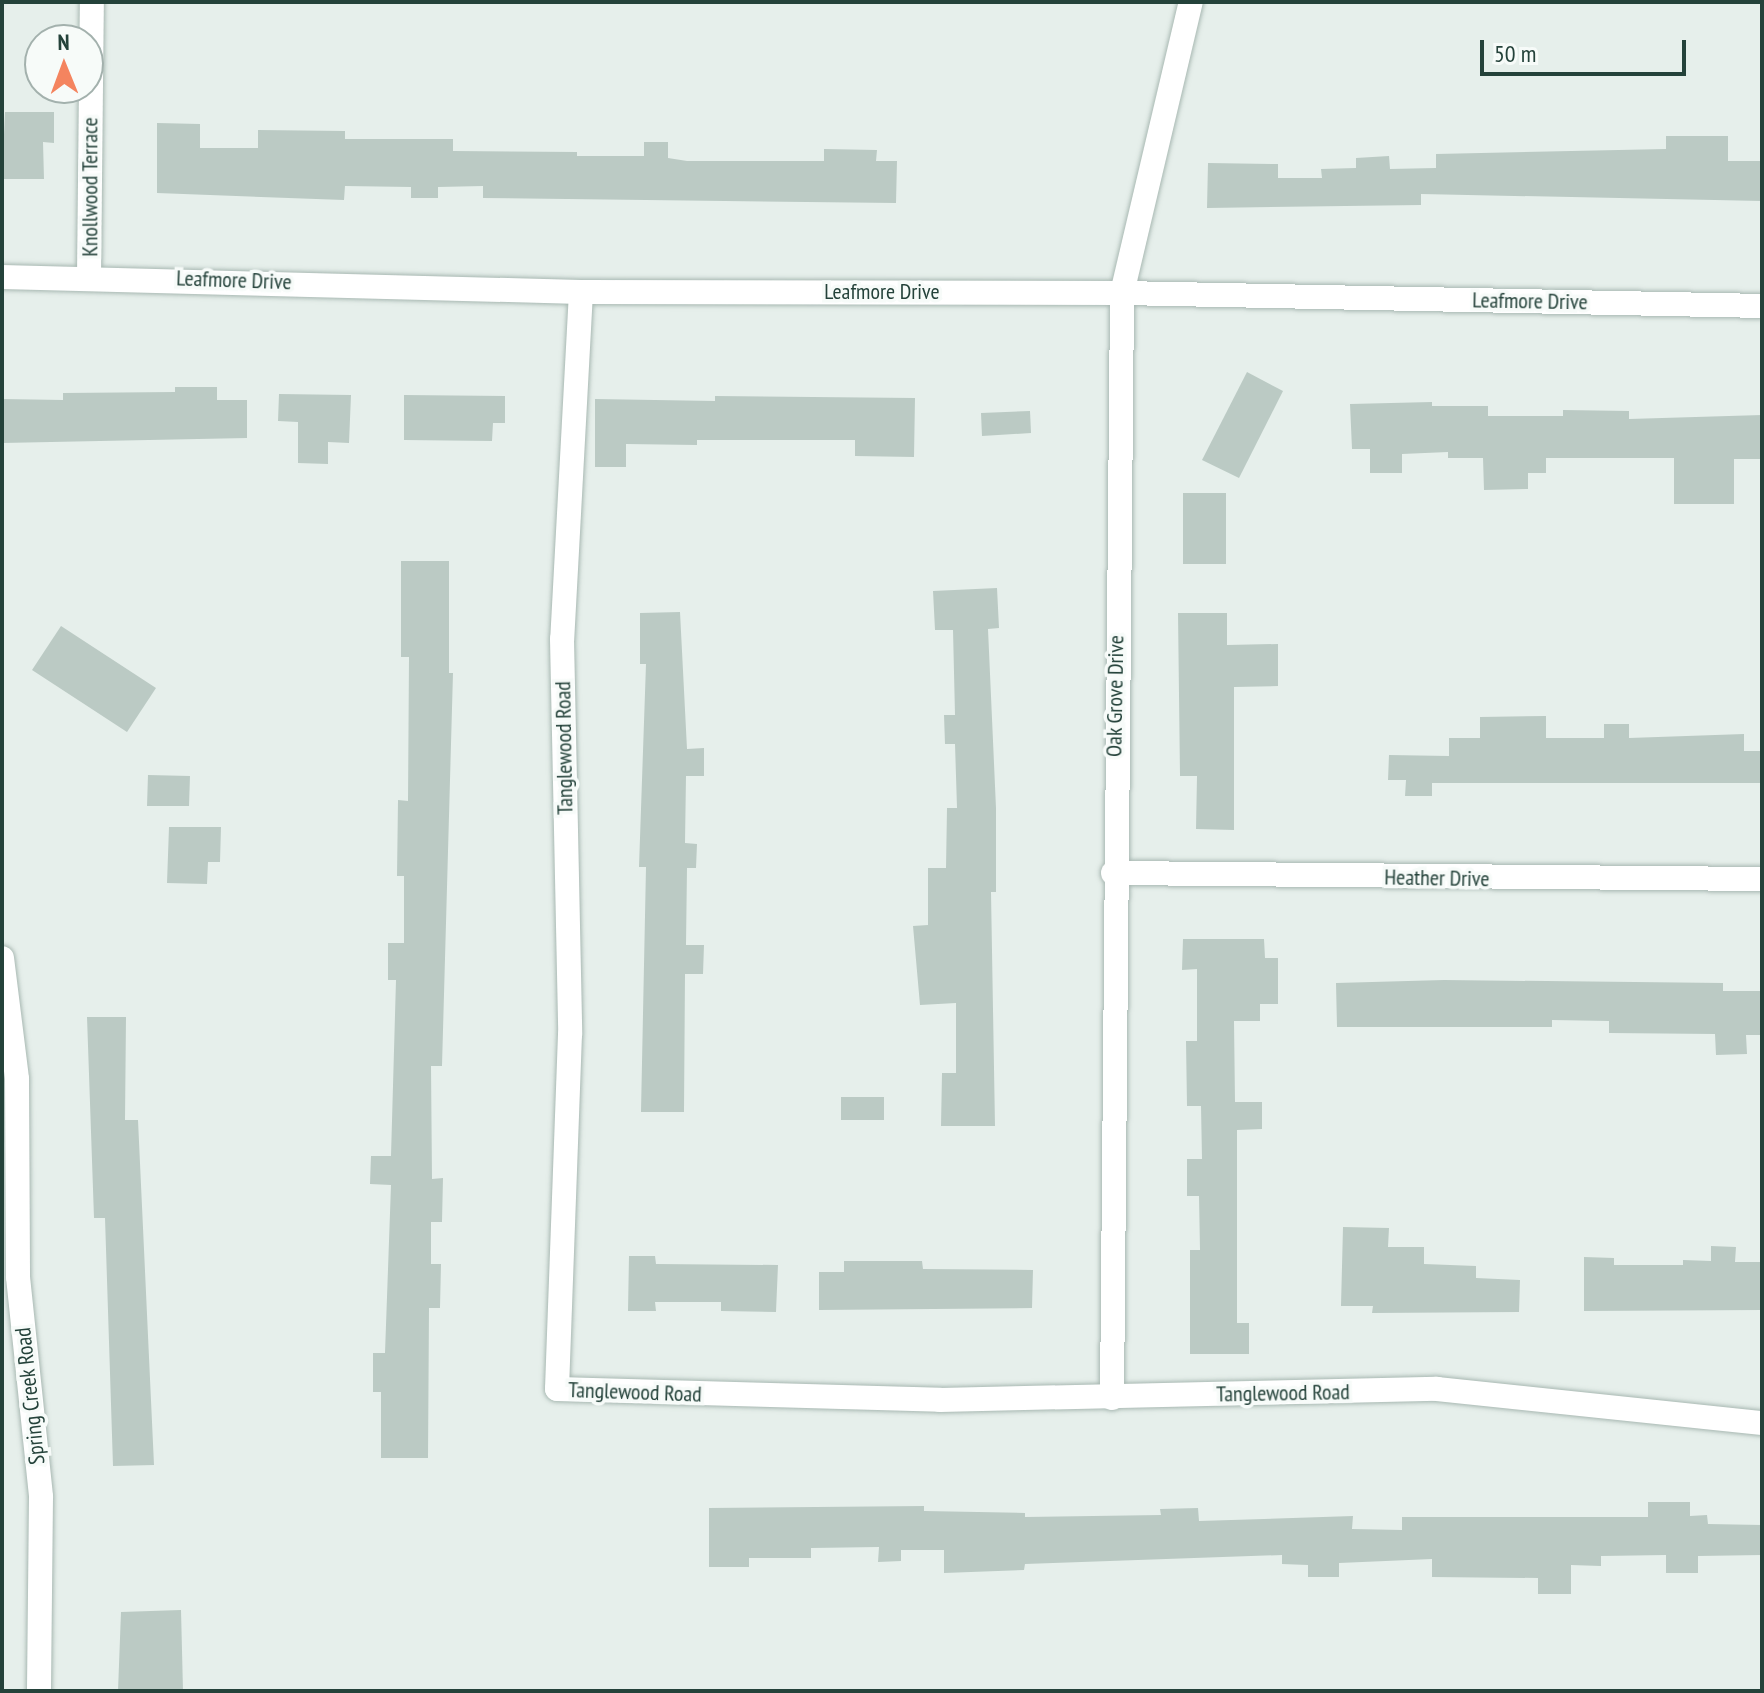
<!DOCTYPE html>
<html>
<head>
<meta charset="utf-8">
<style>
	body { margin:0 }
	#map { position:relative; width:1764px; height:1693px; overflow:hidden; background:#e6efeb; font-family:"PT Sans Narrow",sans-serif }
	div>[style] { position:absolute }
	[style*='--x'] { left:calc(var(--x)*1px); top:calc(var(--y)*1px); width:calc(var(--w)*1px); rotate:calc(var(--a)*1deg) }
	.building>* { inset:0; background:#bbcac4 }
	.roads { filter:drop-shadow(0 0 2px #a8b8b2) drop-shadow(0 0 2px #a8b8b2) }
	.minor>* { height:24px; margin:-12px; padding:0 12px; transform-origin:12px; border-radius:12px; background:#fff }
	span { translate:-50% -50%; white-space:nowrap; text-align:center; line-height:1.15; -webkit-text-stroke:7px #f7fbf9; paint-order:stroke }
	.street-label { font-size:22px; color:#24423a }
	.frame { position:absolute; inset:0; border:4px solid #24423a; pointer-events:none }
	.north { position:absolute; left:24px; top:24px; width:80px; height:80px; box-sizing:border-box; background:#f7fbf9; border:2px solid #a3b1ad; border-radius:50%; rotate:359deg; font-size:22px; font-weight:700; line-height:32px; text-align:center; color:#24423a }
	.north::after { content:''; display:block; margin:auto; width:28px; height:36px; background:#f4845f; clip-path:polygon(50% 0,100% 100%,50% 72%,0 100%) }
	.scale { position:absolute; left:1480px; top:40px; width:206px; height:36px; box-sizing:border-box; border:4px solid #24423a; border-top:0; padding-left:10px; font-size:24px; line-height:28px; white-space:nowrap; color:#24423a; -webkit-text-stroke:6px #f7fbf9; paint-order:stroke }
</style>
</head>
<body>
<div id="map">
	<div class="building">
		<div style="clip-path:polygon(5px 112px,54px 112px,54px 143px,43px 142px,44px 179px,2px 179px)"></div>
		<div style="clip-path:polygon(157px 123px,200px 124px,200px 148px,258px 148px,258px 130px,345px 131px,345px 139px,453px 139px,453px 151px,577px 152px,577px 156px,644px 156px,644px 142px,668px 142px,668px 158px,687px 161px,824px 161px,824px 149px,877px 150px,876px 161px,897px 161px,896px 203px,483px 198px,483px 186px,438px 187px,438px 198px,411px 198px,411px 187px,345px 186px,344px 200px,157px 193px)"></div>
		<div style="clip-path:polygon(1666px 136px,1728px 136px,1728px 161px,1762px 161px,1762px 201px,1421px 194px,1421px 205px,1207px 208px,1208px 163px,1278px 164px,1278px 178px,1322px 178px,1321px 169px,1356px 168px,1356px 158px,1389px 156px,1390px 169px,1436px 168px,1436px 154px,1666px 149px)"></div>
		<div style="clip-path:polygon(1247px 372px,1283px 391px,1239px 478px,1202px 460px)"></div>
		<div style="clip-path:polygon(175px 387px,217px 387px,217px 400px,247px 400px,247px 438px,2px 443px,2px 399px,63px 400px,63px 393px,175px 392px)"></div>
		<div style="clip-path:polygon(279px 394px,351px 395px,349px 443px,328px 442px,328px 464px,298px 463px,298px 422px,278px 421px)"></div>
		<div style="clip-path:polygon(404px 395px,505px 396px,505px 423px,493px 423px,492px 441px,404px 440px)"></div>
		<div style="clip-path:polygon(715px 396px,915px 398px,914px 457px,855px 456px,855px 440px,697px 440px,697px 445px,626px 444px,626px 467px,595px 467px,595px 399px,715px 401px)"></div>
		<div style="clip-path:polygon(1432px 402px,1432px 406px,1488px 406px,1488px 416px,1563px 416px,1563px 410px,1629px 411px,1629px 419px,1762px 415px,1762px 459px,1734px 459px,1734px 504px,1674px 504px,1674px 458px,1546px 458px,1546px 473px,1528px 473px,1528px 489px,1484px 490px,1483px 458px,1448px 458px,1448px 452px,1402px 454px,1402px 473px,1370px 473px,1370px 449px,1352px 449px,1350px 404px)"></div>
		<div style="clip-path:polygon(1030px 411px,1031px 433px,982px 436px,981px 413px)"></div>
		<div style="clip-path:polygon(1183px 493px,1226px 493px,1226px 564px,1183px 564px)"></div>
		<div style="clip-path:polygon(401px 561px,449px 561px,449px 673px,453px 673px,442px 1066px,431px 1066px,432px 1179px,443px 1178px,442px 1222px,431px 1222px,431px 1264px,441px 1264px,440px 1308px,429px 1308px,428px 1458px,381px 1458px,381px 1392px,373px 1392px,373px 1353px,385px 1353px,391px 1185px,370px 1184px,371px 1156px,391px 1156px,396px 980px,388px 980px,388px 943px,404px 943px,404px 876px,397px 876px,398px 800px,408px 801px,409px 657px,401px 657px)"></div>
		<div style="clip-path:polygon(997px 588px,999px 628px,988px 629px,996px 808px,996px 892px,991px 892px,995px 1126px,941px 1126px,942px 1073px,956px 1073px,956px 1003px,920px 1005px,913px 926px,928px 925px,928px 868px,946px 868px,947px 808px,957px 808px,955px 744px,945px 744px,944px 715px,955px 715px,953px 630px,935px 630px,933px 591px)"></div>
		<div style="clip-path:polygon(680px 612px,687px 749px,704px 748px,704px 776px,686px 776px,685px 843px,697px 844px,696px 868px,687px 868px,686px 945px,704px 945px,703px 974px,685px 974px,684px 1112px,641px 1112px,646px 867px,639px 867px,646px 664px,640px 664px,640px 613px)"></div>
		<div style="clip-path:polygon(1178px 613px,1227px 613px,1227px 645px,1278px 644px,1278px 686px,1234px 687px,1234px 830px,1196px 829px,1197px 776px,1180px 776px)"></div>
		<div style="clip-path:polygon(61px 626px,156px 688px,127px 732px,32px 670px)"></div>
		<div style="clip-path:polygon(1546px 716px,1546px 738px,1604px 738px,1604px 724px,1629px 724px,1629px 738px,1744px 734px,1744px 751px,1762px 751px,1762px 783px,1432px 783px,1432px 796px,1405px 796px,1406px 780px,1388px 780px,1389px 755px,1449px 756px,1449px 738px,1480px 738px,1480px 717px)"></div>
		<div style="clip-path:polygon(148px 775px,190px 776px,189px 806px,147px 806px)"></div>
		<div style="clip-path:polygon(169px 827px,221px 827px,220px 862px,208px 862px,207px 884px,167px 883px)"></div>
		<div style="clip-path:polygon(1183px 939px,1264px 939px,1265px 958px,1278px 958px,1278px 1004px,1260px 1004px,1260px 1021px,1234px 1021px,1235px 1102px,1262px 1102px,1262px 1129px,1237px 1130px,1237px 1323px,1249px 1323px,1249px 1354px,1190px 1354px,1190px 1250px,1200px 1250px,1199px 1196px,1187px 1196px,1187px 1159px,1202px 1159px,1201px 1106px,1187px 1106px,1186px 1041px,1197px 1041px,1197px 969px,1182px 970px)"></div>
		<div style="clip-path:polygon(1444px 980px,1723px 983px,1723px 991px,1762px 991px,1762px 1035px,1746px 1035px,1747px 1054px,1716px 1055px,1715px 1034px,1609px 1033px,1609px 1021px,1552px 1020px,1552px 1027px,1337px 1027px,1336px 983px)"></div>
		<div style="clip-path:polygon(87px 1017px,126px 1017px,125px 1120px,138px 1120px,154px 1465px,113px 1466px,105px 1218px,94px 1218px)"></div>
		<div style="clip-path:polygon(841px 1097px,884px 1097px,884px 1120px,841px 1120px)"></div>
		<div style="clip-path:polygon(1343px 1227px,1389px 1228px,1388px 1247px,1424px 1247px,1424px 1264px,1476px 1266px,1476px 1278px,1520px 1280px,1519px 1312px,1372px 1313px,1373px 1306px,1341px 1306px)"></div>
		<div style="clip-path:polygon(1711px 1246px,1736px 1247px,1735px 1262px,1762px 1262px,1762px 1310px,1584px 1311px,1584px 1257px,1614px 1258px,1614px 1265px,1683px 1265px,1683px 1260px,1711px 1261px)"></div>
		<div style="clip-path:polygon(629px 1256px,655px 1256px,656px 1264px,778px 1265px,776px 1312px,721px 1311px,721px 1302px,655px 1302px,656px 1311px,628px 1311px)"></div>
		<div style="clip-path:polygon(844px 1261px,922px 1261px,923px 1269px,1033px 1270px,1032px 1308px,819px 1310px,819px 1272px,844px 1272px)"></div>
		<div style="clip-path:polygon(1648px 1502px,1690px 1502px,1690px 1516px,1707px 1515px,1708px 1524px,1762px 1525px,1762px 1555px,1698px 1556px,1698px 1573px,1666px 1573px,1666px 1555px,1601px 1556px,1601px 1566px,1571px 1565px,1571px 1594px,1538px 1594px,1538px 1578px,1432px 1577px,1432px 1559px,1339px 1563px,1339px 1577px,1308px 1577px,1308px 1565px,1282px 1564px,1282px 1555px,1025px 1564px,1024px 1570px,944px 1573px,944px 1550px,901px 1550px,901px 1561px,878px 1562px,879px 1547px,811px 1548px,811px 1558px,749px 1558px,749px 1567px,709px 1567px,709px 1508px,924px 1506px,924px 1511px,1025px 1513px,1025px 1517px,1161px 1515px,1160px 1509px,1198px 1508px,1199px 1521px,1353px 1516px,1352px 1529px,1402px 1530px,1402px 1517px,1648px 1517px)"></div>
		<div style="clip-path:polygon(181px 1610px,183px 1691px,118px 1691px,121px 1612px)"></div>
	</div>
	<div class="roads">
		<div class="minor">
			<div style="--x:89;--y:276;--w:274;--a:-89.4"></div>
			<div style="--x:2;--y:277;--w:579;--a:1.48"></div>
			<div style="--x:581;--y:292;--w:541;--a:0.11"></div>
			<div style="--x:1122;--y:293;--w:640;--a:1.16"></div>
			<div style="--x:581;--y:292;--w:348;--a:93.1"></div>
			<div style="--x:562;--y:639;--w:395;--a:88.8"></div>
			<div style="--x:570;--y:1034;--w:355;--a:92.1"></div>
			<div style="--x:557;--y:1389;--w:383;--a:1.6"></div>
			<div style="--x:940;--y:1400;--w:497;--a:-1.3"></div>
			<div style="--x:1437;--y:1389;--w:327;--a:6"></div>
			<div style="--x:1113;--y:873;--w:649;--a:0.53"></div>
			<div style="--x:2;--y:958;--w:122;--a:82.9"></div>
			<div style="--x:17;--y:1079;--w:198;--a:89.7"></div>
			<div style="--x:18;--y:1277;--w:221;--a:84"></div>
			<div style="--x:41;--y:1497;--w:194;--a:90.6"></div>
			<div style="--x:1112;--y:1398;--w:1105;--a:-89.48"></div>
			<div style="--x:1122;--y:293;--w:299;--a:-76.7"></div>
		</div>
	</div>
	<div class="street-label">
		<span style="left:90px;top:187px;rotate:-90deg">Knollwood Terrace</span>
		<span style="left:234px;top:280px;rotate:2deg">Leafmore Drive</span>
		<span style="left:882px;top:292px">Leafmore Drive</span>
		<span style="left:1530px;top:301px;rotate:1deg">Leafmore Drive</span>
		<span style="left:1115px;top:696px;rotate:-89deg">Oak Grove Drive</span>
		<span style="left:564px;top:748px;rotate:-91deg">Tanglewood Road</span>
		<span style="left:1437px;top:878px;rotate:1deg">Heather Drive</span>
		<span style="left:635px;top:1392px;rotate:2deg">Tanglewood Road</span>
		<span style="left:1283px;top:1393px;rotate:-1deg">Tanglewood Road</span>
		<span style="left:30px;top:1396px;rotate:-96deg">Spring Creek Road</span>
	</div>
	<div class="frame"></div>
	<div class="north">N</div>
	<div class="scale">50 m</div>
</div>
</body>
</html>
